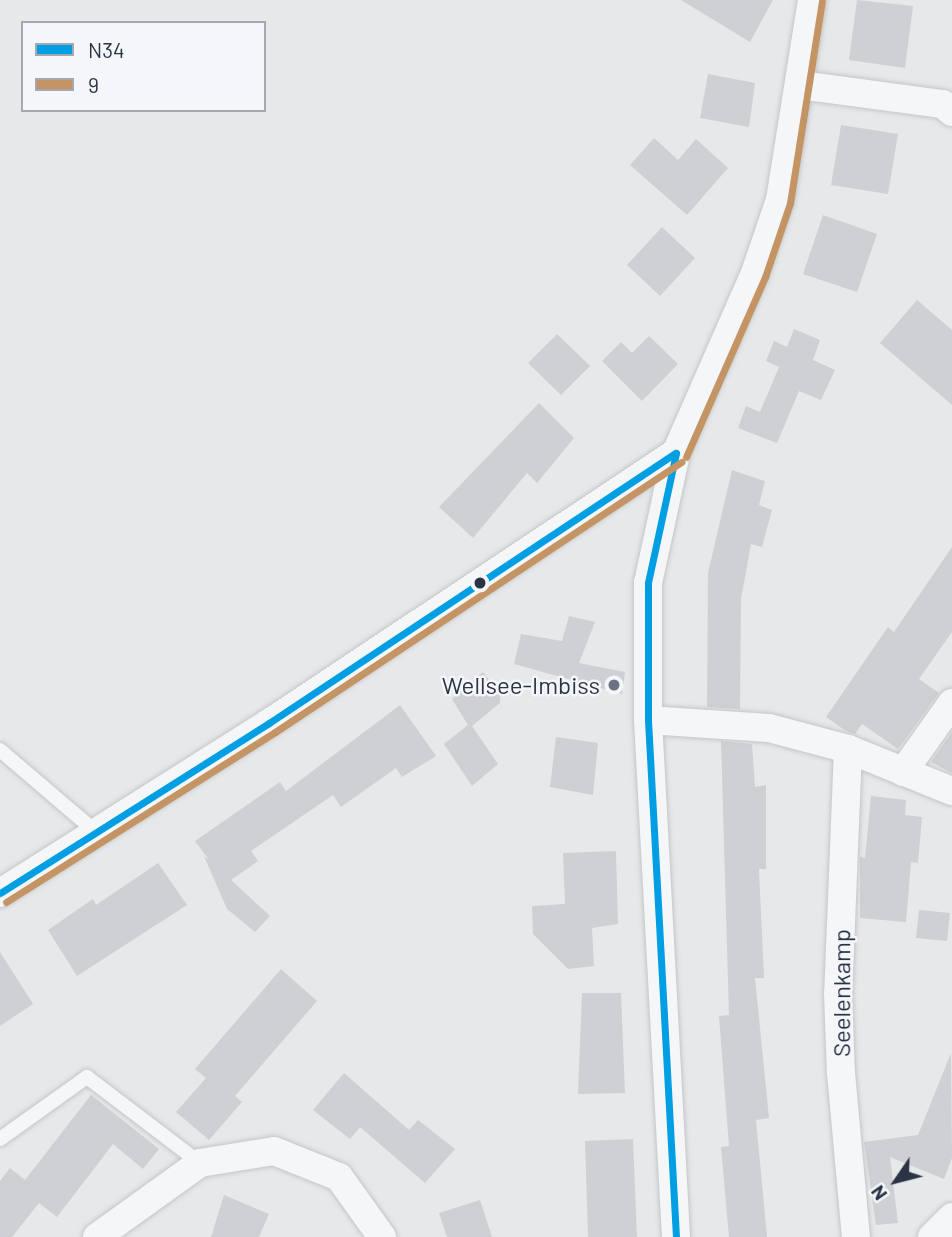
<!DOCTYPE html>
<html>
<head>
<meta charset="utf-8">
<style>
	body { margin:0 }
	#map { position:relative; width:952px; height:1237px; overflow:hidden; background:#e6e8ea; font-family:Barlow,sans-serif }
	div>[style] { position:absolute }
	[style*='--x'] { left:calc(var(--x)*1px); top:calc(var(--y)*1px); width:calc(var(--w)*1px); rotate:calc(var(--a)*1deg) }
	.building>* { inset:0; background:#ced0d3 }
	.roads { filter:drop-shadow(0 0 2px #c4c6c8) drop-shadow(0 0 2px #c4c6c8) }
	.lane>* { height:14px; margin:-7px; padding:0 7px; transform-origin:7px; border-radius:7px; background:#f5f6f7 }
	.street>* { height:28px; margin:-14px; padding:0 14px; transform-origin:14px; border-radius:14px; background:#f5f6f7 }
	.bus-1>* { height:7px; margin:-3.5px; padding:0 3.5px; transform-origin:3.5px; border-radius:3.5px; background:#009ee3 }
	.bus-2>* { height:7px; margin:-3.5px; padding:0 3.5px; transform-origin:3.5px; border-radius:3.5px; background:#c49464 }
	.dots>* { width:19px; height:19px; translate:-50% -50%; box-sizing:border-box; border:4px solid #f4f6f9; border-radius:50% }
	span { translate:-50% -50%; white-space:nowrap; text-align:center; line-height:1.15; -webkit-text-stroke:5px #f4f6f9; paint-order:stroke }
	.poi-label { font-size:24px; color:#2b3445 }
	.right { translate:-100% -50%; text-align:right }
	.street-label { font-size:24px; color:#2b3445 }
	.legend { position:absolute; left:21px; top:21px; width:245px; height:91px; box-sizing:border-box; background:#f4f6f9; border:2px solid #a4a8b1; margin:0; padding:9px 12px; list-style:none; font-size:21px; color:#2b3445 }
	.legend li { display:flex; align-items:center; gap:14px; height:35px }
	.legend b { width:35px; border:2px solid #a4a8b1 }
	.north { position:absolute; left:861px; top:1146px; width:70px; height:70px; -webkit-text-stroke:5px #f4f6f9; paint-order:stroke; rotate:235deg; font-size:19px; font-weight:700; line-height:28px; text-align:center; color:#2b3445 }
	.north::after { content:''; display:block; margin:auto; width:24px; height:32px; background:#2b3445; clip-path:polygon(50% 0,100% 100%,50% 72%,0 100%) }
</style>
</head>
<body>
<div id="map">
	<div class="building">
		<div style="clip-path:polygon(681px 0,773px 0,750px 42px)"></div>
		<div style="clip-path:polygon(857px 0,913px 6px,905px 68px,849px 60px)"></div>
		<div style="clip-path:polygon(708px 74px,755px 83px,749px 127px,700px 118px)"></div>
		<div style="clip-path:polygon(841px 125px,898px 134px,888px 194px,831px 185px)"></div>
		<div style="clip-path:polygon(654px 138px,678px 160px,696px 139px,728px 168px,687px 215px,630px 165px)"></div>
		<div style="clip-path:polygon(823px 215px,877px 234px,857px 292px,803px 274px)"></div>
		<div style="clip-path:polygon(662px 227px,695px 258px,660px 296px,627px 265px)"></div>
		<div style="clip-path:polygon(917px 300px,952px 330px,952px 405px,880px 343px)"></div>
		<div style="clip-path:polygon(794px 329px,820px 340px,813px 360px,835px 370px,821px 400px,799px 391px,777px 443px,738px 428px,746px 406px,760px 412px,779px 367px,766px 361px,774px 341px,787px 347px)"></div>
		<div style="clip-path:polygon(557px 334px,590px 366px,561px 395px,528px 363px)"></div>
		<div style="clip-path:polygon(649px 336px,678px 364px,642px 401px,602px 361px,621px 342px,632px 353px)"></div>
		<div style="clip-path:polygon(539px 403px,574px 438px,537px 483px,527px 473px,473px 538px,439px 507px)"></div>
		<div style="clip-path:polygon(732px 470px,765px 481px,759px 505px,772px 510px,762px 547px,751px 544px,741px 599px,740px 709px,707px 707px,708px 573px)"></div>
		<div style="clip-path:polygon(952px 547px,952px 632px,919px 679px,939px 693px,898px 749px,862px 724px,855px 734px,846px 731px,826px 717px,888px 627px,894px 632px)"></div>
		<div style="clip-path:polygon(569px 616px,595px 622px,579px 663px,625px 672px,622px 694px,514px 664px,521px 634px,562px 641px)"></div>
		<div style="clip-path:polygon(483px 672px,500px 695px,500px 703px,472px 726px,498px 764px,472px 786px,444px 744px,468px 725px,452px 699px)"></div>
		<div style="clip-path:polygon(400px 705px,436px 756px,402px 777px,396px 768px,341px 807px,333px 795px,251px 851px,258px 861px,231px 880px,270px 916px,255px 932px,227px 909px,204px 856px,209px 860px,195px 841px,280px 782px,286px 791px)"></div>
		<div style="clip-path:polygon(952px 732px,952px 773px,931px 762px)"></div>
		<div style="clip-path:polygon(556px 737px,598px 743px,593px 795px,550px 787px)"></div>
		<div style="clip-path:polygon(721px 741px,752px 744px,755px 787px,766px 785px,766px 869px,759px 869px,764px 978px,755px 978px,769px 1118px,756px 1120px,767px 1237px,729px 1237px,721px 1147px,729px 1146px,719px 1016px,729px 1015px)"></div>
		<div style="clip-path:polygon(871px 796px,906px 800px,905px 815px,922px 817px,918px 863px,911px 862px,906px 922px,860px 918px,860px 857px,865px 858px)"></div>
		<div style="clip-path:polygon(616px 851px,618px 924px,592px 928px,594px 966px,568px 969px,533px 934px,532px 906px,565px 904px,563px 853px)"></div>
		<div style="clip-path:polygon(158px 863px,187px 905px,77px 976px,48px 930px,93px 899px,96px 905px)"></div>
		<div style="clip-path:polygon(919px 910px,950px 913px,947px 941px,916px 938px)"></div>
		<div style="clip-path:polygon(0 952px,33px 1004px,0 1026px)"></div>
		<div style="clip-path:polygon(281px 969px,317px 1001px,235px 1096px,242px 1102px,209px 1140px,176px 1112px,206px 1078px,195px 1069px)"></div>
		<div style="clip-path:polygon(582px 993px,621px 993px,625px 1093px,578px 1094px)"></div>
		<div style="clip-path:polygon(951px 1053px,952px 1158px,944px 1179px,890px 1157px,898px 1223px,876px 1225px,864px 1142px,918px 1135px)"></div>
		<div style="clip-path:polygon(344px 1073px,409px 1130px,418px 1120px,455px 1149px,425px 1183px,360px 1127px,350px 1139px,313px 1110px)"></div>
		<div style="clip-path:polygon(91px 1095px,159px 1149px,143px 1169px,113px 1144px,57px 1217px,39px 1203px,12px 1237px,0 1237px,0 1181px,10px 1168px,25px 1180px)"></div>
		<div style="clip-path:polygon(633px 1139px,637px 1237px,588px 1237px,585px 1141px)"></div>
		<div style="clip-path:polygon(224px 1195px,269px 1214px,259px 1237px,211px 1237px)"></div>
		<div style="clip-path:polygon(480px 1200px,492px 1237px,447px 1237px,439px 1213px)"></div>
	</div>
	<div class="roads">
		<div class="lane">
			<div style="--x:0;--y:750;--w:126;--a:40.5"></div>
			<div style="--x:0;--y:1139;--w:107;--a:-35.5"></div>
			<div style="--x:87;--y:1077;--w:142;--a:37.3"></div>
		</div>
		<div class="street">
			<div style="--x:800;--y:85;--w:144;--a:7.6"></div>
			<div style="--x:943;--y:104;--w:12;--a:42"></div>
			<div style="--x:648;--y:720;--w:121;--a:3.8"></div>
			<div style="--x:769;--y:728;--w:82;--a:14.9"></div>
			<div style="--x:848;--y:749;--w:112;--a:22"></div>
			<div style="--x:848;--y:749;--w:244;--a:92.3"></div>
			<div style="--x:838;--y:993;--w:80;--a:87.9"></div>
			<div style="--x:841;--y:1073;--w:165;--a:84.8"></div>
			<div style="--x:903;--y:772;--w:85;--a:-54.6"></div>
			<div style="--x:0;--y:893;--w:318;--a:-32.3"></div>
			<div style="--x:269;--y:723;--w:488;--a:-33.6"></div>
			<div style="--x:97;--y:1237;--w:127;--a:-35.7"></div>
			<div style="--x:200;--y:1163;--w:75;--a:-9.2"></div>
			<div style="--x:274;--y:1151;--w:70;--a:21.8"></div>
			<div style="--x:339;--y:1177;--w:74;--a:54.4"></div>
			<div style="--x:676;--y:1237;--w:518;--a:-93.1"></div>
			<div style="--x:648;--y:720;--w:137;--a:-90"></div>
			<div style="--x:648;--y:583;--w:133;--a:-77.8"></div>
			<div style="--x:676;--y:453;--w:197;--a:-66.3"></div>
			<div style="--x:755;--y:273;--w:77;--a:-71.1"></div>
			<div style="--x:780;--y:200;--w:203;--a:-80.9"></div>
			<div style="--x:932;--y:1237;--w:28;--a:-45"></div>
		</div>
	</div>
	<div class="bus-1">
		<div style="--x:676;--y:453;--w:133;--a:102.2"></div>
		<div style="--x:648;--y:583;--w:137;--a:90"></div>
		<div style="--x:648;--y:720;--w:518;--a:86.9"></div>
		<div style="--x:0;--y:893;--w:318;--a:-32.3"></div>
		<div style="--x:269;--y:723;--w:488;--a:-33.6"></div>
	</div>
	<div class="bus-2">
		<div style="--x:686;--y:457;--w:197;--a:-66.3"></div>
		<div style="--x:765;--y:277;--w:78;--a:-71.3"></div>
		<div style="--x:790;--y:203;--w:204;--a:-81"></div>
		<div style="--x:6;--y:902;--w:318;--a:-32.3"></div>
		<div style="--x:275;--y:732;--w:488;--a:-33.6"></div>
	</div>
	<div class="dots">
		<div style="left:480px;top:583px;background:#2b3445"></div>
		<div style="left:614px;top:685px;background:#6c737f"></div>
	</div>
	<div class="poi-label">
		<span class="right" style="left:600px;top:685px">Wellsee-Imbiss</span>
	</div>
	<div class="street-label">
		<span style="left:841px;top:993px;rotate:-90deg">Seelenkamp</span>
	</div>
	<ul class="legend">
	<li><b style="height:9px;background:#009ee3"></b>N34</li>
	<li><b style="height:9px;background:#c49464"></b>9</li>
	</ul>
	<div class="north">N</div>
</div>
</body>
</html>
